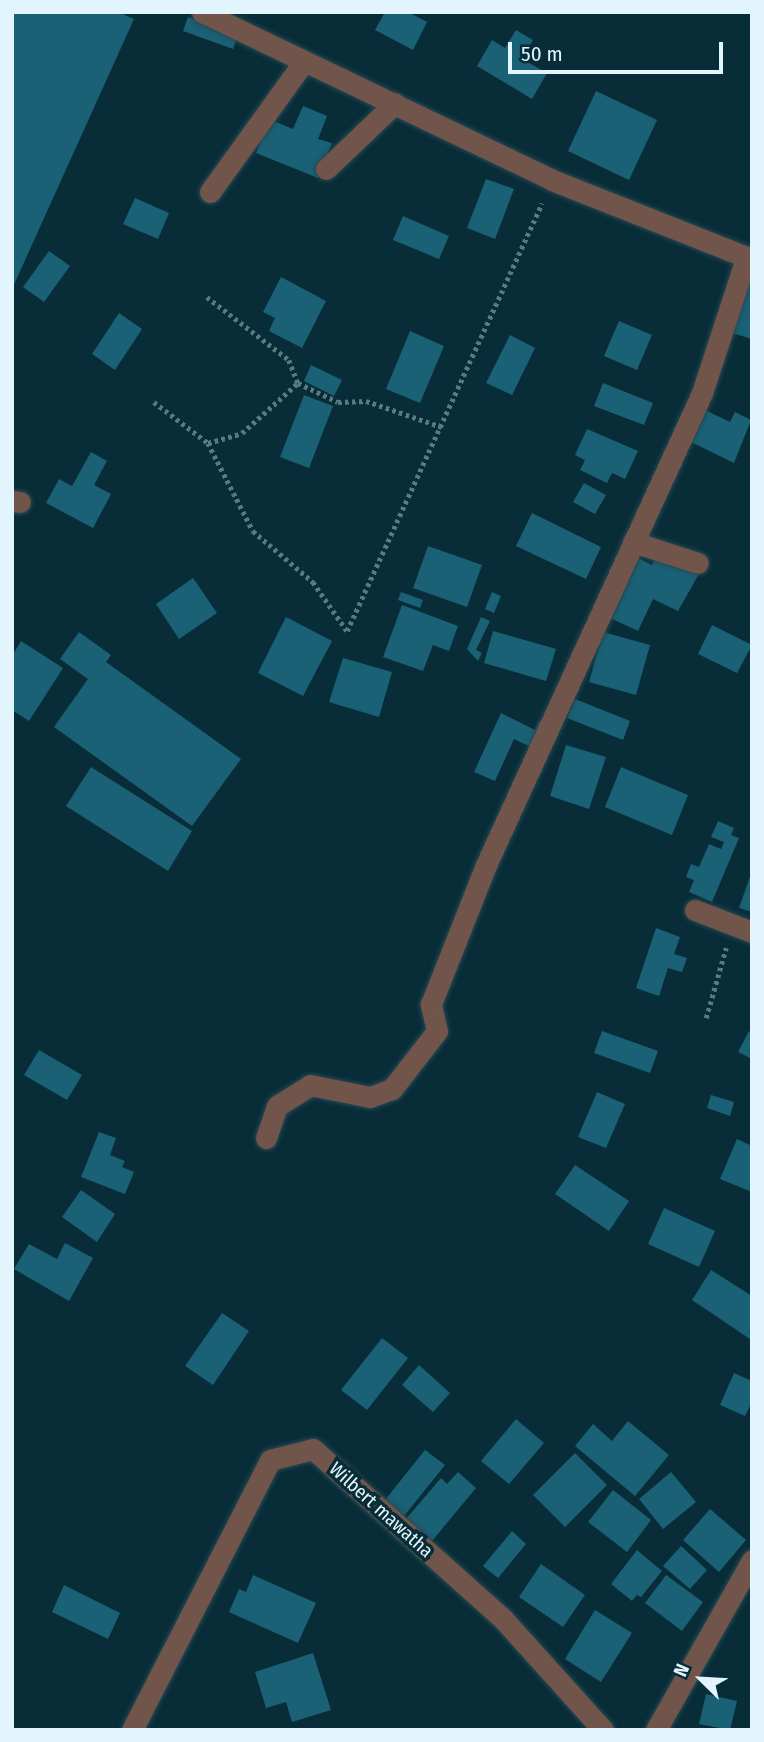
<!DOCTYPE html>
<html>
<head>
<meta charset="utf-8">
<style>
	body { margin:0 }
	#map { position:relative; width:764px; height:1742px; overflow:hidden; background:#082d38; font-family:"Fira Sans Condensed",sans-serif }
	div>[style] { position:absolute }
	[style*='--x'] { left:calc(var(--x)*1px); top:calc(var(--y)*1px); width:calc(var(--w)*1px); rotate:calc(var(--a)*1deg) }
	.building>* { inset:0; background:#1a6176 }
	.path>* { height:4.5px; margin-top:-2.25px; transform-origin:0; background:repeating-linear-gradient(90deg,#5b7983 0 3.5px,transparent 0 7px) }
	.roads { filter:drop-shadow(0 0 2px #274953) drop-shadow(0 0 2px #274953) }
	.minor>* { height:21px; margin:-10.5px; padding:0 10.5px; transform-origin:10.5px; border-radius:10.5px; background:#72554a }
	span { translate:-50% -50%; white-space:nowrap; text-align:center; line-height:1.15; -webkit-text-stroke:7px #082d38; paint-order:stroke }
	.street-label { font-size:19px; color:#e2f5fc }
	.frame { position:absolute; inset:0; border:14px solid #e2f5fc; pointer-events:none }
	.north { position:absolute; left:666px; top:1644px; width:70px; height:70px; -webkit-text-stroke:5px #082d38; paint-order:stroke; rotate:294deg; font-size:19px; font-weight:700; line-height:28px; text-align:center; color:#e2f5fc }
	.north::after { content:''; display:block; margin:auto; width:24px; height:32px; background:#e2f5fc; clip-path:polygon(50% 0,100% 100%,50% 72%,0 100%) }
	.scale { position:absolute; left:508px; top:42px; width:215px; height:32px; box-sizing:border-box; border:4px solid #e2f5fc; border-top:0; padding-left:9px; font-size:21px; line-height:24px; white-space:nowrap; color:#e2f5fc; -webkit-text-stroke:5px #082d38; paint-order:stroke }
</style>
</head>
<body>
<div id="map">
	<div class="building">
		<div style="clip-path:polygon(12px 12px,118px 12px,134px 19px,12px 289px)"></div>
		<div style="clip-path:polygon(385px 12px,408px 12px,427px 22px,413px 50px,375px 30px)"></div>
		<div style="clip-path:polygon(188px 17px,238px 35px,233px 49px,183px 31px)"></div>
		<div style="clip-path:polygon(516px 30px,533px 40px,522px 59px,547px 73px,532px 99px,477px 66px,492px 40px,505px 48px)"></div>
		<div style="clip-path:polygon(596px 91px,657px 120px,629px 180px,568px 151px)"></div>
		<div style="clip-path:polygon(303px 106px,327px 116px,318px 139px,332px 143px,318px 178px,256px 153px,269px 119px,293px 129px)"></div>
		<div style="clip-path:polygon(486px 179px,514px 189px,495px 239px,467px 228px)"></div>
		<div style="clip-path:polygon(135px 198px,169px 213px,158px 239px,123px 224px)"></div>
		<div style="clip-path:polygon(403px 216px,449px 236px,439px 259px,393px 240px)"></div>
		<div style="clip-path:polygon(49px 251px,70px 266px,44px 302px,23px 287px)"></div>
		<div style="clip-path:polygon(281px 277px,326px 301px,302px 348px,269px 331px,275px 318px,263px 312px)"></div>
		<div style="clip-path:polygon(748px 279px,752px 280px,752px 339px,732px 333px)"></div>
		<div style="clip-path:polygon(119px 313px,142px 329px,115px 370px,92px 354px)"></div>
		<div style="clip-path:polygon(619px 321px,652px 335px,637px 370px,604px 356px)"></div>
		<div style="clip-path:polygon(410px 331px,444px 346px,420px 403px,386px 389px)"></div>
		<div style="clip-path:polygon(510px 335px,535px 348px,512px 395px,486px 383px)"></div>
		<div style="clip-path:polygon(311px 365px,342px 380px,334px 396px,304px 381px)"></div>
		<div style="clip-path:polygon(603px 383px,653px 403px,644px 425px,594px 406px)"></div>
		<div style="clip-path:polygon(304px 395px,333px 406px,309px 468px,280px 457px)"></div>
		<div style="clip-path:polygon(705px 410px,730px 422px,735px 412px,751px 420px,734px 463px,689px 441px)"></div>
		<div style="clip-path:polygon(587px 429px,638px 451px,625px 479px,612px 473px,607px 483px,580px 470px,585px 460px,575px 455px)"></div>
		<div style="clip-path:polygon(91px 452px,107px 461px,94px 485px,111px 494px,93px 528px,46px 503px,59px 479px,72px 486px)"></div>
		<div style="clip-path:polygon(584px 483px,606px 495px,595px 514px,573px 502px)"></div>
		<div style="clip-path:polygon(532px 513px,601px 547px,586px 579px,516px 546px)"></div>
		<div style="clip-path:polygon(428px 546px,482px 565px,467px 607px,413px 588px)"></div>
		<div style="clip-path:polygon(657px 555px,699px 574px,678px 611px,653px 599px,638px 631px,608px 617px,636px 557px,652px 565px)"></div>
		<div style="clip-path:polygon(193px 578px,217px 613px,179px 639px,156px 604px)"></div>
		<div style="clip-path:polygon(401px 592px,423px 600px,420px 608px,398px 600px)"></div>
		<div style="clip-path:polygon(492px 592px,501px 596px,494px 613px,485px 609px)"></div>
		<div style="clip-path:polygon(402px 605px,458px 626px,449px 651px,433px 645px,423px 671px,383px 657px)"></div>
		<div style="clip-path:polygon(286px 617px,332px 641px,303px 696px,258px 673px)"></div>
		<div style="clip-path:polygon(481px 617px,490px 621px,476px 650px,482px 653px,478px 661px,467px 649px)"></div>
		<div style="clip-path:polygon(712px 625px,752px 645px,737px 673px,698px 654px)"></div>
		<div style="clip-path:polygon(493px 631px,556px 649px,546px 681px,484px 663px)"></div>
		<div style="clip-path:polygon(79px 632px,111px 655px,106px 662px,241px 759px,192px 826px,54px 727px,88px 679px,60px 659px)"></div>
		<div style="clip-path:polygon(603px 632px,650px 645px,636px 695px,589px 682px)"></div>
		<div style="clip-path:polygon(21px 641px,63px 668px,29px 721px,12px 710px,12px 656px)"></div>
		<div style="clip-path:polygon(343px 658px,392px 672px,379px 717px,329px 702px)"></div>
		<div style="clip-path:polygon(575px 699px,630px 721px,623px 740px,567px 718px)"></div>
		<div style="clip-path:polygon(501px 713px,535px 730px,539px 721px,547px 725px,535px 749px,514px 739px,495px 781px,474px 772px)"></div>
		<div style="clip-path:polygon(566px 745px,606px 757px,589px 809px,550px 796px)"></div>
		<div style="clip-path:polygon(91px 767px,192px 831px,168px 871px,66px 806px)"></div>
		<div style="clip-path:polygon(621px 767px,688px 795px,672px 835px,605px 807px)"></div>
		<div style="clip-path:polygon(718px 821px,734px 828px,731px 835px,739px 838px,712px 902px,689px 892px,694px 880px,686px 877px,691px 864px,699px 867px,709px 844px,721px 849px,724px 842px,711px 837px)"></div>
		<div style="clip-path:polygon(752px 871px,752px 912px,739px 908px)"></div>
		<div style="clip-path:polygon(656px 928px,680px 937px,674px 954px,687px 958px,682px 972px,668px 968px,659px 996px,636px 988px)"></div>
		<div style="clip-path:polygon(602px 1031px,658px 1051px,650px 1073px,594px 1053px)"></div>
		<div style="clip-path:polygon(749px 1031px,752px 1033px,752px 1059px,738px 1052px)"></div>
		<div style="clip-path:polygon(39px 1050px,82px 1075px,67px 1100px,24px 1075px)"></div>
		<div style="clip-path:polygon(597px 1092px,625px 1104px,606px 1148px,578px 1137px)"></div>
		<div style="clip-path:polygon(711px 1095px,734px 1102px,730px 1116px,707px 1108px)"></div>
		<div style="clip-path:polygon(99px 1132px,116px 1138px,110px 1155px,125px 1161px,122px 1167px,134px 1172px,125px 1194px,81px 1177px)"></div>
		<div style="clip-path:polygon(737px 1139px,752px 1146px,752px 1192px,720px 1179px)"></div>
		<div style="clip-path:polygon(575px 1165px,629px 1201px,609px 1231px,555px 1194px)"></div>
		<div style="clip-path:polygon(81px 1190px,115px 1214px,97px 1242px,62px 1217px)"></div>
		<div style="clip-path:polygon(664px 1208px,715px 1231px,699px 1267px,648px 1244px)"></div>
		<div style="clip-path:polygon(65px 1243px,93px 1258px,69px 1301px,14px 1269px,29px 1244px,57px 1259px)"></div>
		<div style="clip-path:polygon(711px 1270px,752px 1296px,750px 1339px,692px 1300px)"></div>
		<div style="clip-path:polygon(222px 1313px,249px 1331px,213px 1385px,185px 1366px)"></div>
		<div style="clip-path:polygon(382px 1338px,408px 1358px,367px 1410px,341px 1390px)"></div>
		<div style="clip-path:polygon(419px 1365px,450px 1393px,433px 1412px,402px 1385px)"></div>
		<div style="clip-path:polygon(734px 1373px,752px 1381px,752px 1402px,745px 1416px,720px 1405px)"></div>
		<div style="clip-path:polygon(516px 1419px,544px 1443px,509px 1484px,481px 1461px)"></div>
		<div style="clip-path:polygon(628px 1421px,669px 1455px,635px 1496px,575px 1446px,593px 1424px,612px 1441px)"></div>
		<div style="clip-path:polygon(425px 1450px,445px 1465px,400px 1521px,381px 1505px)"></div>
		<div style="clip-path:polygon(575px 1453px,607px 1485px,565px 1527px,533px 1495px)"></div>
		<div style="clip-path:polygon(458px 1472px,476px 1488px,432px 1541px,406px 1519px,441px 1478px,447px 1484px)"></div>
		<div style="clip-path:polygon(671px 1472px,696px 1502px,663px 1529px,639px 1499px)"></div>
		<div style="clip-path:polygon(613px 1490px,651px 1520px,627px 1552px,588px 1522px)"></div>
		<div style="clip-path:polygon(710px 1509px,746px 1540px,719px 1572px,683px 1540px)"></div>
		<div style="clip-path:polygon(512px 1531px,526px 1544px,498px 1578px,483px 1566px)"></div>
		<div style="clip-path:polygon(681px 1546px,707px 1570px,690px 1589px,663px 1566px)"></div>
		<div style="clip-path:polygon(637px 1550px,662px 1571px,641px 1597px,637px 1595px,632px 1601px,611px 1584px)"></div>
		<div style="clip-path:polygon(541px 1564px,585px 1595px,563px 1627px,519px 1597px)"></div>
		<div style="clip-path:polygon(253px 1575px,316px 1603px,298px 1643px,229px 1612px,239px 1589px,246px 1592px)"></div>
		<div style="clip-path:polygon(666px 1575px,703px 1602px,682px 1631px,645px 1603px)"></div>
		<div style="clip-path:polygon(64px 1585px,120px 1613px,108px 1639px,52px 1612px)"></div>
		<div style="clip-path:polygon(595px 1610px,632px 1633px,601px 1682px,565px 1659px)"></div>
		<div style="clip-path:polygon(313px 1653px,331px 1710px,292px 1722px,286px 1702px,266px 1708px,255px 1672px)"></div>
		<div style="clip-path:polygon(706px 1694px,737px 1701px,730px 1730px,699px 1724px)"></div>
	</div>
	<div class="path">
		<div style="--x:207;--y:297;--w:103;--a:37.5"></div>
		<div style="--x:289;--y:360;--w:25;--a:69"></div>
		<div style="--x:298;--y:383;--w:44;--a:25.4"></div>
		<div style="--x:338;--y:402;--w:28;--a:-2"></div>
		<div style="--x:366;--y:401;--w:80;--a:18.9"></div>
		<div style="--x:154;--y:402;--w:68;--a:37.2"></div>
		<div style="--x:208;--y:443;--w:35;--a:-16"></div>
		<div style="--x:242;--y:433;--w:75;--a:-41.8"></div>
		<div style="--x:208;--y:443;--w:99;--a:62.9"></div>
		<div style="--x:253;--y:531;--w:79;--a:40.4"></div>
		<div style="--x:313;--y:582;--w:60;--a:55.2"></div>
		<div style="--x:347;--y:631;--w:470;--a:-65.5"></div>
		<div style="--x:706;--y:1018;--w:73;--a:-74.1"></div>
	</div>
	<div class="roads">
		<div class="minor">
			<div style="--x:202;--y:12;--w:388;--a:25.6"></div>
			<div style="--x:552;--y:180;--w:215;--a:21.6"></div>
			<div style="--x:326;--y:169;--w:95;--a:-43.7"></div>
			<div style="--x:210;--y:192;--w:161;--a:-54.3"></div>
			<div style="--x:12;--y:501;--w:8;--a:7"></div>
			<div style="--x:633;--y:542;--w:68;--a:17.9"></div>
			<div style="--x:695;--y:910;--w:61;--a:21.1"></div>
			<div style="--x:266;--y:1138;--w:34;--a:-71"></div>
			<div style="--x:277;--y:1106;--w:39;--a:-32"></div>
			<div style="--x:310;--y:1085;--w:61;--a:11.3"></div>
			<div style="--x:370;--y:1097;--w:23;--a:-20"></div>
			<div style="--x:392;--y:1089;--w:73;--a:-52.2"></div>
			<div style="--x:437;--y:1031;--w:28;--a:-103"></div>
			<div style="--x:431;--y:1004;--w:149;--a:-68.4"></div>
			<div style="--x:486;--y:865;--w:519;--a:-65.41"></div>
			<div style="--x:702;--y:393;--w:142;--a:-71.9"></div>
			<div style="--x:132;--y:1730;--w:303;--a:-62.9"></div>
			<div style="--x:270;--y:1460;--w:44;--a:-14.3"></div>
			<div style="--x:313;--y:1449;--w:256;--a:41.8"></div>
			<div style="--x:504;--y:1620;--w:148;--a:48"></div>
			<div style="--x:656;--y:1730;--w:195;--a:-60.5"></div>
		</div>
	</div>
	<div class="street-label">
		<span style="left:381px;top:1510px;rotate:42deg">Wilbert mawatha</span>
	</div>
	<div class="frame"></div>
	<div class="north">N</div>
	<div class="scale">50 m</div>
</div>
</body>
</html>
